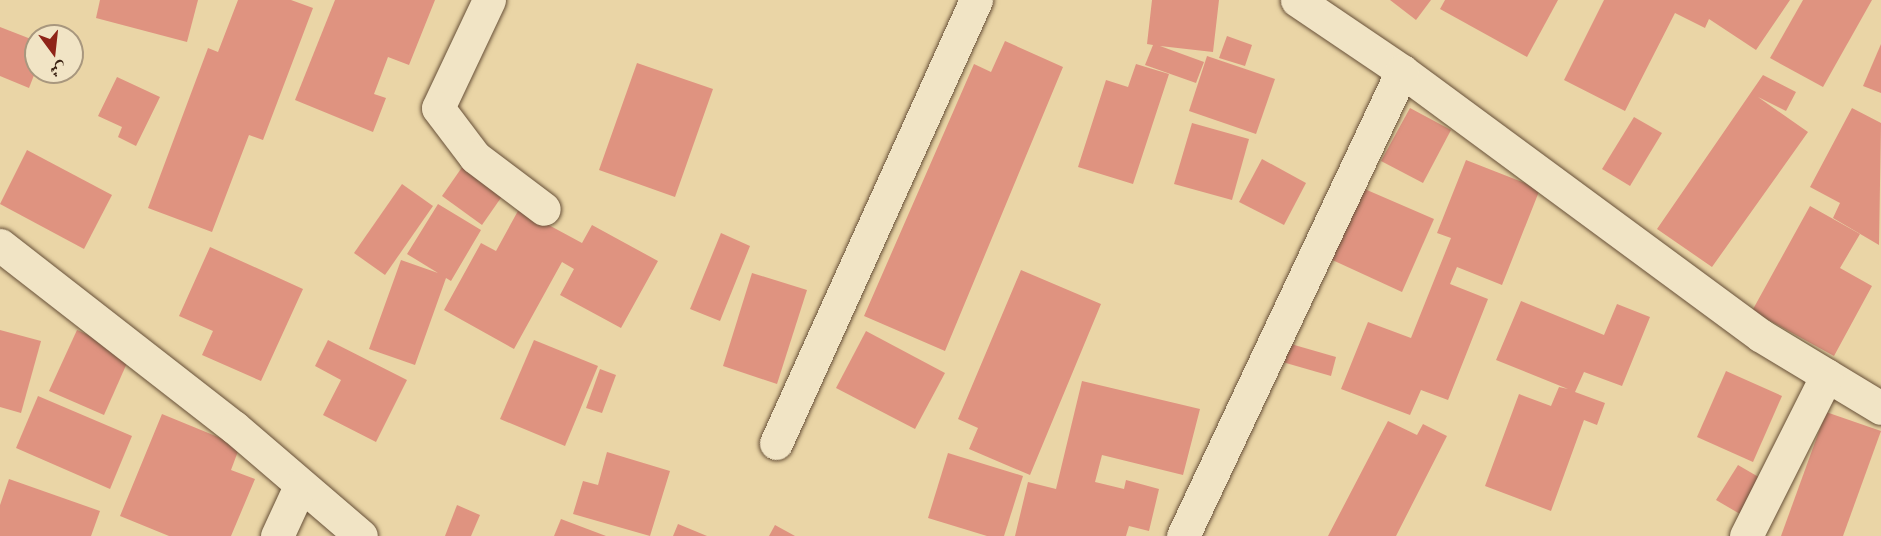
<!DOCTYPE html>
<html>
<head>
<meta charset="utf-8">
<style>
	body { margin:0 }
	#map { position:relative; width:1881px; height:536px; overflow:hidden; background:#ead5a6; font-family:"IM FELL DW Pica",Amiri,serif }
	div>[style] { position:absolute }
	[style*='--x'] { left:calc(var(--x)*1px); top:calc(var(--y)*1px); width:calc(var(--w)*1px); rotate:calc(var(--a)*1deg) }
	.building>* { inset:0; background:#df9380 }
	.roads { filter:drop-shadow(0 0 2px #675038) drop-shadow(0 0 2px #675038) }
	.minor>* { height:33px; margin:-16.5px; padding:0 16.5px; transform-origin:16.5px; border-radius:16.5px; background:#f1e4c5 }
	span { translate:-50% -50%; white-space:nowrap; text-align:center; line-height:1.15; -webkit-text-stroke:4.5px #f1e4c5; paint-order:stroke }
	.north { position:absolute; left:24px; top:24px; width:60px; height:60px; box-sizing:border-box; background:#f1e4c5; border:2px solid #a8977e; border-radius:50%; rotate:165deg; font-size:16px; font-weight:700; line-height:24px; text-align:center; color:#3b2314 }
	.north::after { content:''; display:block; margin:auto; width:21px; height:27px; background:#8f2418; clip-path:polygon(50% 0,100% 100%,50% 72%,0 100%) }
</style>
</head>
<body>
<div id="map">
	<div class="building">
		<div style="clip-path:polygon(100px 0,198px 0,187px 42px,96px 18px)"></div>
		<div style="clip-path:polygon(238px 0,291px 0,313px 8px,263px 140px,249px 135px,212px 232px,148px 208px,208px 48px,218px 52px)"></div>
		<div style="clip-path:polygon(335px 0,435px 0,409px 65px,388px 57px,374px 94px,386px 98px,373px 132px,295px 100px)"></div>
		<div style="clip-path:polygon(1152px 0,1219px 0,1213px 52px,1160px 46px,1204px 62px,1196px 83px,1145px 65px,1153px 45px,1147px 44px)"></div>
		<div style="clip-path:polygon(1390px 0,1431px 0,1416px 20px)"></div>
		<div style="clip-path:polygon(1445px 0,1558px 0,1527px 57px,1440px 9px)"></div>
		<div style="clip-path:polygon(1604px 0,1790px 0,1756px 50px,1709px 19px,1705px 28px,1675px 13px,1625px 111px,1564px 80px)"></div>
		<div style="clip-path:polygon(1803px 0,1872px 0,1823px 87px,1770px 58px)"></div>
		<div style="clip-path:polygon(0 27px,36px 41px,36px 70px,29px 88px,0 76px)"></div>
		<div style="clip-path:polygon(1227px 36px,1252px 45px,1245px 66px,1219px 58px)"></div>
		<div style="clip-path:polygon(1005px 41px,1063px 67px,945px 351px,864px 316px,974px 64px,991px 72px)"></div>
		<div style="clip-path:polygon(1881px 44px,1881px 93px,1863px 86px)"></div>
		<div style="clip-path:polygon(1207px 56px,1275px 79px,1256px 134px,1189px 111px)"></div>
		<div style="clip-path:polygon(637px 63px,713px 89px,675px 197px,599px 170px)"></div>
		<div style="clip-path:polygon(1136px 64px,1169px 74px,1133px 184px,1078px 167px,1106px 80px,1128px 87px)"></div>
		<div style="clip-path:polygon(1763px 75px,1796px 92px,1786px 111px,1758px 97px,1808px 132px,1712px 267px,1657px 229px)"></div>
		<div style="clip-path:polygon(117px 77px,160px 97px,136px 146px,118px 137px,122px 127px,98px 116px)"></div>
		<div style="clip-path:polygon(1410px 108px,1451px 130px,1423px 183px,1381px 161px)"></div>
		<div style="clip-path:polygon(1852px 108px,1881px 123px,1879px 245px,1833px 218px,1840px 203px,1810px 187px)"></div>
		<div style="clip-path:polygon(1634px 117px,1662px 133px,1630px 186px,1602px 169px)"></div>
		<div style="clip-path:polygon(1192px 123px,1249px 139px,1232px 200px,1174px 184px)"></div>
		<div style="clip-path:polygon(27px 150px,112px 195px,84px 249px,0 204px)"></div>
		<div style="clip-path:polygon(1262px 159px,1306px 183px,1284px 225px,1239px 202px)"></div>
		<div style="clip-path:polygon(1466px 160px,1540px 189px,1502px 285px,1457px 267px,1450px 284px,1488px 299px,1448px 400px,1421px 390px,1410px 415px,1341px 389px,1368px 322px,1411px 338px,1451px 238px,1437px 233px)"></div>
		<div style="clip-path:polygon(465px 163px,505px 192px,482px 225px,442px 196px)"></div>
		<div style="clip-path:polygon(402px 184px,433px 206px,385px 275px,354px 253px)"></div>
		<div style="clip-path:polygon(1360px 187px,1434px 219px,1402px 292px,1328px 258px)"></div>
		<div style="clip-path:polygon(438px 204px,481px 230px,451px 281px,446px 278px,415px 365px,369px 349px,401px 260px,438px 273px,407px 254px)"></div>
		<div style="clip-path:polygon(1810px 206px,1860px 234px,1840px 268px,1872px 286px,1834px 356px,1752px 311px)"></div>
		<div style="clip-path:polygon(519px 209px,582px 243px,592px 225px,658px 261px,621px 328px,560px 295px,574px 269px,562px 262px,514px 349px,444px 310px,481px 243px,496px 251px)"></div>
		<div style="clip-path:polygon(721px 233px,750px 246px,720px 321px,690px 309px)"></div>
		<div style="clip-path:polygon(210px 247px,303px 289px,261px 381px,202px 355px,213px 331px,179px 316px)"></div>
		<div style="clip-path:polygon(1021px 270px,1101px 304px,1030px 475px,969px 449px,978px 428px,958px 419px)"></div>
		<div style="clip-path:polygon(752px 273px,807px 290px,777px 384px,723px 366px)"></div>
		<div style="clip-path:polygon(1521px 301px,1604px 335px,1617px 304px,1650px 317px,1622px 386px,1584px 372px,1575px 392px,1605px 403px,1597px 425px,1584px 420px,1551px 511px,1485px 486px,1519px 394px,1551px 406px,1559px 387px,1568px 389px,1496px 360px)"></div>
		<div style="clip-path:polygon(0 330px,41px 341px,21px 413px,0 407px)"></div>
		<div style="clip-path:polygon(77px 330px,131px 354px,104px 415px,49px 391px)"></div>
		<div style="clip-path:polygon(866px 331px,945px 373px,915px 429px,836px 388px)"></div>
		<div style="clip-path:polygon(328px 340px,407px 380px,376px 442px,323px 415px,341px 380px,315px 366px)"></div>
		<div style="clip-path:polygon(534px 340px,598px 366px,565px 446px,500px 419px)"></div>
		<div style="clip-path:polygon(1284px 342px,1336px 357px,1331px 376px,1279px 361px)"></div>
		<div style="clip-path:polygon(600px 369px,616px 375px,602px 413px,586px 408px)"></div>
		<div style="clip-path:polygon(1726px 371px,1782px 396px,1753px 462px,1697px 437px)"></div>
		<div style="clip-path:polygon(1082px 381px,1200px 409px,1183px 475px,1102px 455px,1095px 482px,1124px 489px,1126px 480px,1159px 489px,1149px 531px,1129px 526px,1126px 536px,1015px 536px,1028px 482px,1056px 489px)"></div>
		<div style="clip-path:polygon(38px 396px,132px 436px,110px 489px,16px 448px)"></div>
		<div style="clip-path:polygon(1826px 412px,1881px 431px,1843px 536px,1781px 536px)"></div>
		<div style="clip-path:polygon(162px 414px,240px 446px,231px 470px,255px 479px,231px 536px,169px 536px,120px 516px)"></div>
		<div style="clip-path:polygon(1388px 421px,1417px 435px,1423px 424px,1447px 436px,1396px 536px,1328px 536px)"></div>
		<div style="clip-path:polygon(607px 452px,670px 471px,650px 536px,573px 514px,583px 481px,598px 485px)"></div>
		<div style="clip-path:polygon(948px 453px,1023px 476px,1004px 536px,987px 536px,928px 518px)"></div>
		<div style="clip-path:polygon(1738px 465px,1762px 479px,1740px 514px,1716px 500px)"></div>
		<div style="clip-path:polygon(9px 479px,100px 511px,91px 536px,0 536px,0 505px)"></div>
		<div style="clip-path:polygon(457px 505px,480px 515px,471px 536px,445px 536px)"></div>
		<div style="clip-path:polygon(561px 519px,606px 536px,554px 536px)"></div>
		<div style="clip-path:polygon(678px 524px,707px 536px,673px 536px)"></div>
		<div style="clip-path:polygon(775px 525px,795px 536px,769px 536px)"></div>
	</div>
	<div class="roads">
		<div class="minor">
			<div style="--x:489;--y:0;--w:119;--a:115.3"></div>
			<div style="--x:438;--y:108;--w:61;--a:52.9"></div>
			<div style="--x:475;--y:157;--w:86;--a:37"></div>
			<div style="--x:1297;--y:0;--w:127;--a:34.1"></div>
			<div style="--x:1402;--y:71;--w:445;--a:36.4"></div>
			<div style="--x:1760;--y:335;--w:141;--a:31.1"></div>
			<div style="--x:0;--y:245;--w:296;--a:37.9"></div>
			<div style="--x:234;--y:427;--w:167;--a:40.6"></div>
			<div style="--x:776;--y:443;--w:486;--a:-65.7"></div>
			<div style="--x:277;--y:536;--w:55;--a:-65.3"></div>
			<div style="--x:1183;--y:536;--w:514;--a:-64.78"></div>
			<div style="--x:1746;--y:536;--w:180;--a:-63.3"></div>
		</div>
	</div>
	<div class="north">ش</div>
</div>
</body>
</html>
